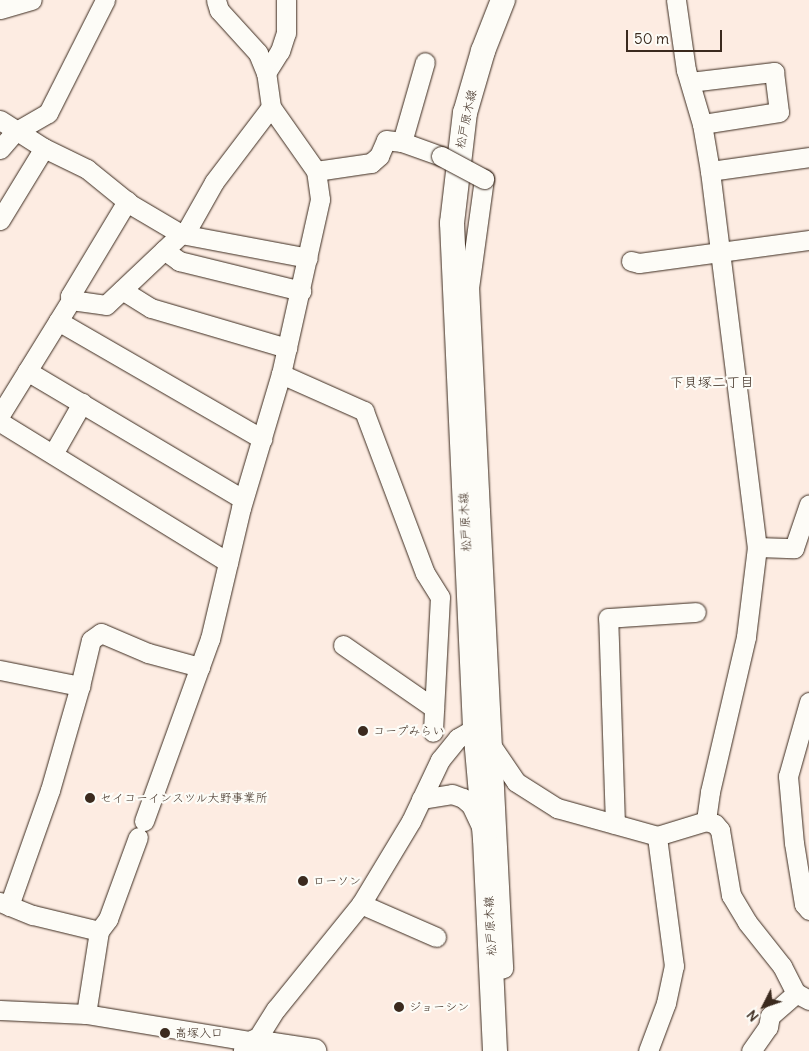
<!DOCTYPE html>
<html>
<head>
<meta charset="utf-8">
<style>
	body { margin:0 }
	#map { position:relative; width:809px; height:1051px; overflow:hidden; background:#fdece2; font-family:Delius,"Klee One",sans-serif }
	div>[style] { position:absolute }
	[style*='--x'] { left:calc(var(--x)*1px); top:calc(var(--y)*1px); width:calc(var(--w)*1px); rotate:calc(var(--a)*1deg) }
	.roads { filter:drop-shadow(0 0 1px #3b2a1e) drop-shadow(0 0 1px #3b2a1e) }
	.minor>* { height:19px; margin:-9.5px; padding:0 9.5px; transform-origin:9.5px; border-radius:9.5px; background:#fdfcf7 }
	.major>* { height:24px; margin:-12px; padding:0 12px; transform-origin:12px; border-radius:12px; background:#fdfcf7 }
	.bridges { filter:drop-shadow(0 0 1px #3b2a1e) drop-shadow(0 0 1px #3b2a1e) }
	.minor-bridge>* { height:19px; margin:-9.5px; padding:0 9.5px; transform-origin:9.5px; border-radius:9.5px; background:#fdfcf7 }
	.dots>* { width:14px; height:14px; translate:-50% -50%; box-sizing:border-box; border:2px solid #fdfcf7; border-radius:50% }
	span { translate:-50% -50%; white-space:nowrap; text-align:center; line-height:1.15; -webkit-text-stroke:4.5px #fdfcf7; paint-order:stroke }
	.street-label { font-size:12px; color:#3b2a1e }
	.poi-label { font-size:12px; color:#3b2a1e }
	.left { translate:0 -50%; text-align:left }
	.neighbourhood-label { font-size:14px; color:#3b2a1e }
	.north { position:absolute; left:739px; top:981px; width:50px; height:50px; -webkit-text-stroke:4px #fdfcf7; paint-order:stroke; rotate:229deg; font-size:14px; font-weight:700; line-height:20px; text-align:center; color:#3b2a1e }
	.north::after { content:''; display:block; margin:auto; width:18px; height:22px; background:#3b2a1e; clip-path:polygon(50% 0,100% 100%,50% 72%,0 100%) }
	.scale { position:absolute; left:626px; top:30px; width:96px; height:22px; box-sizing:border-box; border:2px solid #3b2a1e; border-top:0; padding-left:6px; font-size:15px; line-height:18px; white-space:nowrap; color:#3b2a1e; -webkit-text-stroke:4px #fdfcf7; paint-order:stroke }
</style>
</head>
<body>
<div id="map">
	<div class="roads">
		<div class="minor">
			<div style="--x:676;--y:0;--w:71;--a:81.9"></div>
			<div style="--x:686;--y:70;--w:56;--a:73.5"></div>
			<div style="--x:702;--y:124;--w:48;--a:80.3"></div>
			<div style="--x:710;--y:171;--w:379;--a:82.9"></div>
			<div style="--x:757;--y:547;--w:91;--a:97"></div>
			<div style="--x:746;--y:637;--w:159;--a:103.1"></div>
			<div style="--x:710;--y:792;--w:29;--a:98"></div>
			<div style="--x:0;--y:9;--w:33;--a:-16"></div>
			<div style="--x:266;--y:73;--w:26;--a:-58"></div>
			<div style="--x:280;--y:51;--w:19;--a:-72"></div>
			<div style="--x:286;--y:33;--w:33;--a:-90"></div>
			<div style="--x:690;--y:82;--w:85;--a:-6.8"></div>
			<div style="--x:774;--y:72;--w:40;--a:82.9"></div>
			<div style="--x:779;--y:112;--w:78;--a:171.1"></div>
			<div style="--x:0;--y:120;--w:52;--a:32.5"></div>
			<div style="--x:44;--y:148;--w:48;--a:26"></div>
			<div style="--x:87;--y:169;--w:55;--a:39.1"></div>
			<div style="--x:130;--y:204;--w:59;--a:30.5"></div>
			<div style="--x:181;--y:234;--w:7;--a:-34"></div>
			<div style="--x:187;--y:230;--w:55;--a:-60.6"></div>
			<div style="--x:214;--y:182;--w:94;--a:-52.8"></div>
			<div style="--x:402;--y:142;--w:83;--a:-74"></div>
			<div style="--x:0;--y:149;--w:23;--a:-49"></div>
			<div style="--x:15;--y:132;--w:38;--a:-30"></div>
			<div style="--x:48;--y:113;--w:127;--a:-63.2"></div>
			<div style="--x:316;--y:171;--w:56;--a:-8.3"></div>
			<div style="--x:371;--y:163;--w:11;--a:-41"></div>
			<div style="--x:379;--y:156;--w:17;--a:-66"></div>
			<div style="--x:386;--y:140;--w:16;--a:7"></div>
			<div style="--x:402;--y:142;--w:41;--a:19.7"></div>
			<div style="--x:710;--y:171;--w:100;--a:-8"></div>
			<div style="--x:0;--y:220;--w:84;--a:-58.6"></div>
			<div style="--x:164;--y:250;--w:19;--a:36"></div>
			<div style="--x:179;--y:261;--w:126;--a:13.8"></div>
			<div style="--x:631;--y:261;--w:8;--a:14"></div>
			<div style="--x:639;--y:263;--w:172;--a:-7.7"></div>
			<div style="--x:122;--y:290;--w:34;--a:32"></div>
			<div style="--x:151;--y:308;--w:142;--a:16.4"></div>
			<div style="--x:71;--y:300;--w:4;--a:-104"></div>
			<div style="--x:70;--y:296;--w:111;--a:-59"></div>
			<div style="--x:58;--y:321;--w:236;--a:30"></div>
			<div style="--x:27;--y:371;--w:251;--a:30.7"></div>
			<div style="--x:281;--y:374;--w:91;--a:24"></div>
			<div style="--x:364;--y:411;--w:173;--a:69.4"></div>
			<div style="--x:425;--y:573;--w:28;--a:58"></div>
			<div style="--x:440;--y:597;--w:135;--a:93"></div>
			<div style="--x:0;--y:415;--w:135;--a:-58.3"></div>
			<div style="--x:71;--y:300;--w:35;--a:8"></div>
			<div style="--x:106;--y:305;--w:103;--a:-43.4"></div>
			<div style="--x:181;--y:234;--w:129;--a:10.7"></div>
			<div style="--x:0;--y:422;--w:268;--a:31.6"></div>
			<div style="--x:53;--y:454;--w:59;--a:-60.4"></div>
			<div style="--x:480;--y:511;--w:223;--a:-92.8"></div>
			<div style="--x:469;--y:288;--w:110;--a:-82.2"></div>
			<div style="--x:464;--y:512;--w:16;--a:-4"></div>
			<div style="--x:480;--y:511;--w:458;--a:87.1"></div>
			<div style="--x:757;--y:547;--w:37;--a:2"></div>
			<div style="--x:794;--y:548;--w:46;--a:-71.2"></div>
			<div style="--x:343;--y:645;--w:111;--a:34.7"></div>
			<div style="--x:0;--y:670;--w:82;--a:11.3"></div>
			<div style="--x:80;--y:686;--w:108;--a:106.1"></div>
			<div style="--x:50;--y:790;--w:123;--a:109.5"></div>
			<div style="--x:80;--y:686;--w:47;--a:-76.6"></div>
			<div style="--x:91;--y:640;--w:12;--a:-35"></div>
			<div style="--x:101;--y:633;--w:51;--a:23.1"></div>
			<div style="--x:148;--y:653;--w:54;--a:15.1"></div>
			<div style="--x:809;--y:702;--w:77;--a:105.8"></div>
			<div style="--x:788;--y:776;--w:67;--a:84.9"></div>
			<div style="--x:794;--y:843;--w:62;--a:80.7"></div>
			<div style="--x:804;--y:904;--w:8;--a:50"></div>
			<div style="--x:493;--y:748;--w:41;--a:55.9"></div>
			<div style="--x:516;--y:782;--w:49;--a:32.4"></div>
			<div style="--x:557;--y:808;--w:104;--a:15.6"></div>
			<div style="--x:657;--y:836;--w:51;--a:-17"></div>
			<div style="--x:706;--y:821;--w:9;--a:18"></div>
			<div style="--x:715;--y:824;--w:8;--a:50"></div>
			<div style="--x:720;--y:830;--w:66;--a:80.4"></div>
			<div style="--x:731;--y:895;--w:31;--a:59"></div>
			<div style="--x:747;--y:922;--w:56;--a:51.5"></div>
			<div style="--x:782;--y:966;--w:30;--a:63"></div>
			<div style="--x:796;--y:993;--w:15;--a:28"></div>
			<div style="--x:421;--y:799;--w:31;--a:-9"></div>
			<div style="--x:452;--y:794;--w:12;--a:20"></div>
			<div style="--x:463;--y:798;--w:11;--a:41"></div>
			<div style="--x:471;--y:805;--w:23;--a:65"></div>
			<div style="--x:144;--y:821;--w:194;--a:-70.1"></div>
			<div style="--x:210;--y:639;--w:135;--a:-76.7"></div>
			<div style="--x:241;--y:508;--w:140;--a:-73.4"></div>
			<div style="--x:281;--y:374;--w:179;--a:-77.4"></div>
			<div style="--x:320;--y:199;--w:28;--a:-98"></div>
			<div style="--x:316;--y:171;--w:78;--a:-125.1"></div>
			<div style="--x:271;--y:107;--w:34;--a:-98"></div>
			<div style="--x:266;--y:73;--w:22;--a:-112"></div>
			<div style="--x:258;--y:53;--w:58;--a:-132.2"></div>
			<div style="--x:219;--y:10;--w:10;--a:-107"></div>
			<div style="--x:615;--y:824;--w:206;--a:-91.9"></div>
			<div style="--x:608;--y:618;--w:88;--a:-3.9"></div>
			<div style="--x:0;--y:902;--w:35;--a:22"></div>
			<div style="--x:33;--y:915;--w:68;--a:13.6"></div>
			<div style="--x:361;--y:904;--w:82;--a:23.7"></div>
			<div style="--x:0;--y:1010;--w:86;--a:2.7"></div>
			<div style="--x:86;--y:1014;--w:171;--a:9.4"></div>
			<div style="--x:255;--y:1042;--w:39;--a:-58"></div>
			<div style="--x:276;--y:1009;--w:135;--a:-51"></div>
			<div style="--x:361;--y:904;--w:97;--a:-58.9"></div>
			<div style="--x:411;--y:821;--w:68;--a:-64.6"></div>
			<div style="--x:440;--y:760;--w:28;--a:-51"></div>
			<div style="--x:458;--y:738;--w:20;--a:-30"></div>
			<div style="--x:86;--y:1014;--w:84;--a:-81.1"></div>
			<div style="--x:99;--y:931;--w:15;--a:-53"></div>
			<div style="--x:108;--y:919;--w:87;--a:-69.9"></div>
			<div style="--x:648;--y:1051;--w:51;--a:-69.4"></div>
			<div style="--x:666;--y:1003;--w:38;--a:-78"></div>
			<div style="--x:674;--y:966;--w:131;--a:-97.5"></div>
			<div style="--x:751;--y:1051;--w:29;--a:-55"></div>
			<div style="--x:768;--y:1027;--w:11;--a:-80"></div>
			<div style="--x:770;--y:1016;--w:35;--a:-41"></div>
		</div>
		<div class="major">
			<div style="--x:246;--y:1051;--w:13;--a:-45"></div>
			<div style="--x:255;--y:1042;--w:60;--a:8.7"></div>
			<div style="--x:495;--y:1051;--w:212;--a:-92.7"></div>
			<div style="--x:485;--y:839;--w:111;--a:-95.1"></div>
			<div style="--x:475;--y:728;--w:506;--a:-92.61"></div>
			<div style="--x:452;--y:223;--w:111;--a:-83.3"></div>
			<div style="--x:465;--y:113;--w:65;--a:-73.8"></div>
			<div style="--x:483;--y:51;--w:55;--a:-68.6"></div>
		</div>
	</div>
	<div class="bridges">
		<div class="minor-bridge">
			<div style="--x:441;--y:156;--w:49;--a:28.1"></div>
		</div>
	</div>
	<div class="dots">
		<div style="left:363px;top:731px;background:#3b2a1e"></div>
		<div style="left:90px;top:798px;background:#3b2a1e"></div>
		<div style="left:303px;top:881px;background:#3b2a1e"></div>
		<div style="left:399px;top:1007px;background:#3b2a1e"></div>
		<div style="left:165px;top:1033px;background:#3b2a1e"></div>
	</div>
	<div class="street-label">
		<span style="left:466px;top:119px;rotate:-78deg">松戸原木線</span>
		<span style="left:465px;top:522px;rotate:-93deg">松戸原木線</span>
		<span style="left:490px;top:926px;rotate:-93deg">松戸原木線</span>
	</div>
	<div class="poi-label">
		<span class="left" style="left:373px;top:731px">コープみらい</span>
		<span class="left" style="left:100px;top:798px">セイコーインスツル大野事業所</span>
		<span class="left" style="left:313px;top:881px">ローソン</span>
		<span class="left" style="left:409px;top:1007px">ジョーシン</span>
		<span class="left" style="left:175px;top:1033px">高塚入口</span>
	</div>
	<div class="neighbourhood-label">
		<span style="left:712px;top:382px">下貝塚二丁目</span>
	</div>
	<div class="north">N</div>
	<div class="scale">50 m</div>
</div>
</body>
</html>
